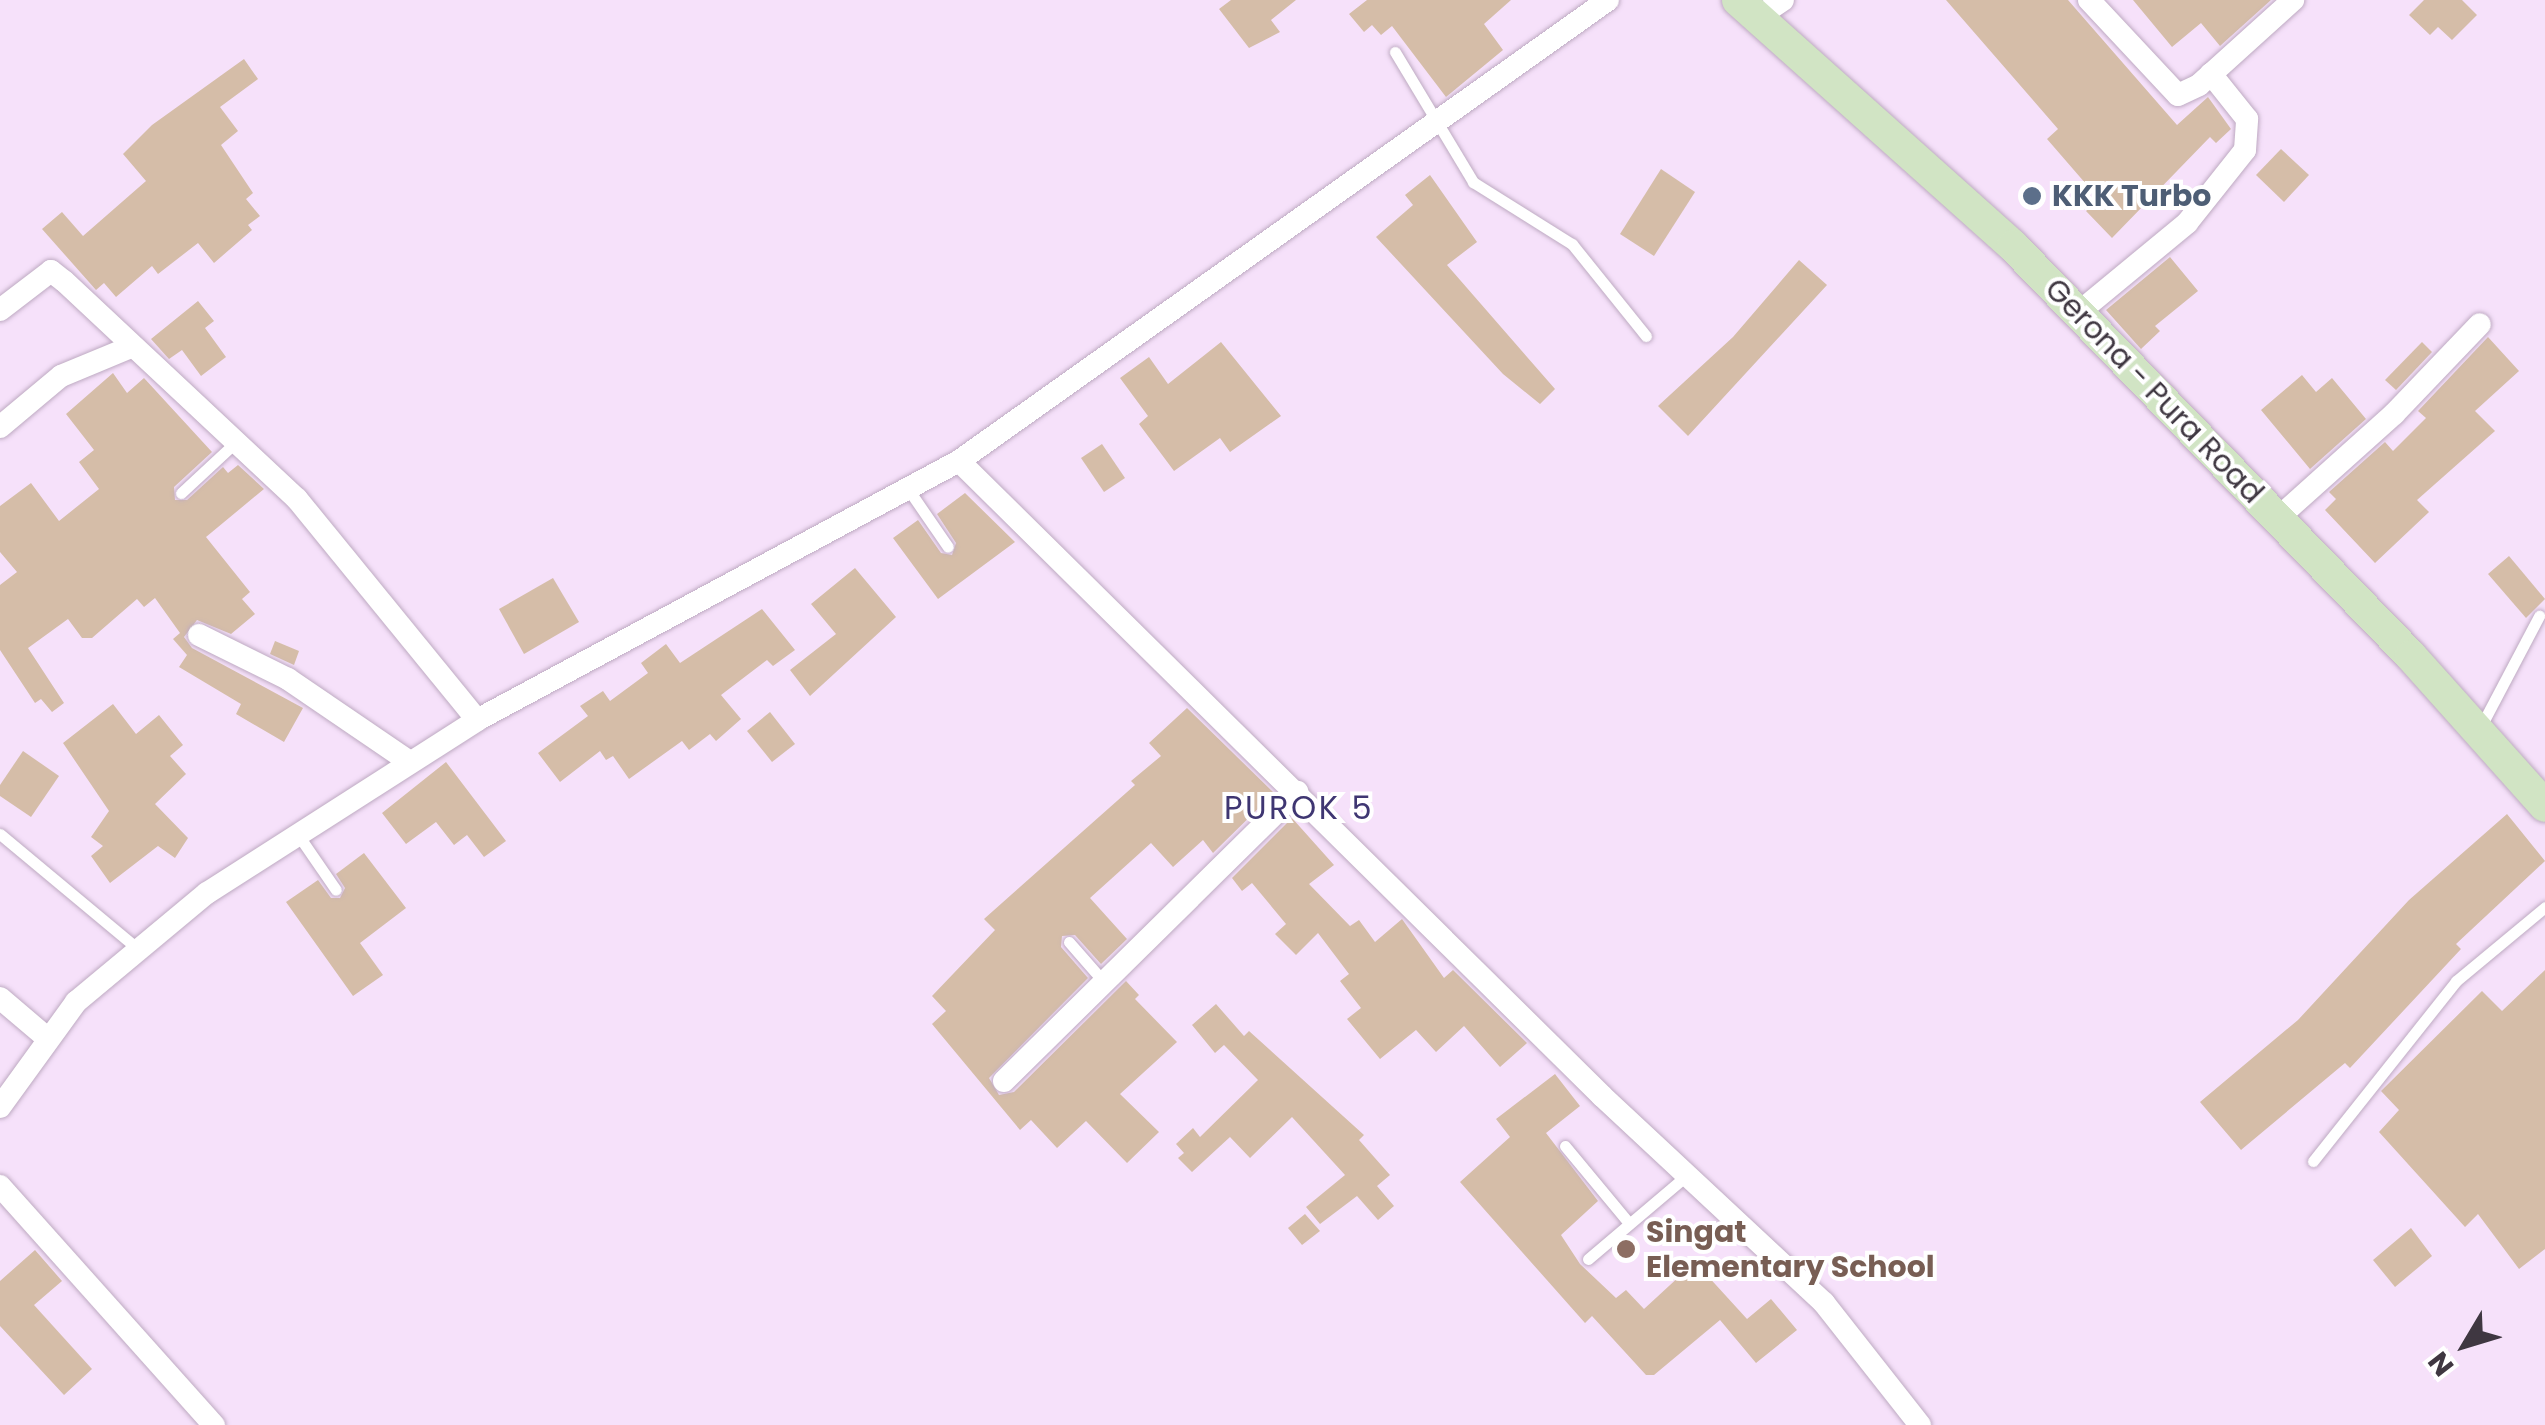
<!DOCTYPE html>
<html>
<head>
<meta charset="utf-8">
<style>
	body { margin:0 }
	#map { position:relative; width:2545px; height:1425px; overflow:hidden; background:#f6e1fa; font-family:Poppins,sans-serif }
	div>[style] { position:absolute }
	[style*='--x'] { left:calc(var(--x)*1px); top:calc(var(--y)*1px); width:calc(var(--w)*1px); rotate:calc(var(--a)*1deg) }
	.building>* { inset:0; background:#d5bda8 }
	.roads { filter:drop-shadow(0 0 2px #beaac2) drop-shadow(0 0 2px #beaac2) }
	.service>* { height:11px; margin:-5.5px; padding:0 5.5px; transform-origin:5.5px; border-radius:5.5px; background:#fff }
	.minor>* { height:22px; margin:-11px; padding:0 11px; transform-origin:11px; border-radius:11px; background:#fff }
	.secondary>* { height:32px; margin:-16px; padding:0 16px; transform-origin:16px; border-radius:16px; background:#d1e4c4 }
	.dots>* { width:28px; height:28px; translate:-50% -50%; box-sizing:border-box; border:5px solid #fff; border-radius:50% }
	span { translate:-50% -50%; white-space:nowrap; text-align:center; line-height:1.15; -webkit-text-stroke:8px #fff; paint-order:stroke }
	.service-label { font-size:30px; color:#4e5e75; font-weight:700 }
	.left { translate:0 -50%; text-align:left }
	.street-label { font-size:30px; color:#3f3741 }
	.education-label { font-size:30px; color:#785e54; font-weight:700 }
	.neighbourhood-label { font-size:32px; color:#3f3672; letter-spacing:2.5px }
	.north { position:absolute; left:2415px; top:1295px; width:100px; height:100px; -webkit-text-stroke:8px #fff; paint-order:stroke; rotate:232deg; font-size:28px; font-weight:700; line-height:40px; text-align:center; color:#3f3741 }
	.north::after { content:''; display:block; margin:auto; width:35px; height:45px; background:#3f3741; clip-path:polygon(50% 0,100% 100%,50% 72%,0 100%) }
</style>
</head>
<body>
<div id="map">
	<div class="building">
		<div style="clip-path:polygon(1231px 0,1296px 0,1271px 20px,1280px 32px,1249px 48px,1219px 9px)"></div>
		<div style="clip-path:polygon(1367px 0,1511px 0,1484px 24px,1503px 50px,1446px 97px,1392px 26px,1381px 35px,1372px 25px,1364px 32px,1349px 14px)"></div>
		<div style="clip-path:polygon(1946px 0,2068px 0,2177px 125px,2208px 97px,2231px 129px,2216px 143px,2210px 137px,2112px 238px,2086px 211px,2099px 199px,2047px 139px,2058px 129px)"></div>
		<div style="clip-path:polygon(2133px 0,2271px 0,2220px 46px,2201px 23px,2172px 47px)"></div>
		<div style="clip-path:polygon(2424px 0,2462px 0,2477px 15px,2452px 40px,2438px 27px,2430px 35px,2409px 15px)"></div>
		<div style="clip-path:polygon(244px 59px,258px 79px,220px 107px,238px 131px,221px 145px,253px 193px,246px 199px,260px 216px,248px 225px,252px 230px,214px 263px,198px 243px,158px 274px,152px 266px,116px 297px,104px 283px,96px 290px,42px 229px,62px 212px,83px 236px,146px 181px,123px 154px,152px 125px)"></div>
		<div style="clip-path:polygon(2281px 149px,2309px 175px,2284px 202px,2256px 175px)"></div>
		<div style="clip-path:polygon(1661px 169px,1695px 192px,1654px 256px,1620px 234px)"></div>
		<div style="clip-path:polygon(1430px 175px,1477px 242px,1447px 265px,1555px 389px,1540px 404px,1503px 374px,1376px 237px,1413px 205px,1405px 195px)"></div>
		<div style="clip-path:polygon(2170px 257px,2198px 291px,2155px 326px,2160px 331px,2141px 349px,2106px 310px)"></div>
		<div style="clip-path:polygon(1799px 260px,1827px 285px,1688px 436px,1658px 406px,1733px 337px)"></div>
		<div style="clip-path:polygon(198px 301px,214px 321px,205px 328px,226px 357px,201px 376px,182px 350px,169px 359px,151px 339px)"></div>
		<div style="clip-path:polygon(2488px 337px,2519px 371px,2475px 411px,2495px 431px,2417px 500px,2429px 512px,2375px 563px,2325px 510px,2336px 499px,2329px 492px,2385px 442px,2393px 451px,2426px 418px,2418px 411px)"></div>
		<div style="clip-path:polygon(1221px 342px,1281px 416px,1230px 452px,1220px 438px,1174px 471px,1139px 424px,1148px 416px,1120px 378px,1149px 357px,1168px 384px)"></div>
		<div style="clip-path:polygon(2422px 342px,2432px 352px,2396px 390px,2385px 380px)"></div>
		<div style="clip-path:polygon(113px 373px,127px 393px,144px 378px,212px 452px,174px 487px,175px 500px,187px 500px,223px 467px,228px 473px,238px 465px,264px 489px,206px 537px,250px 592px,242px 599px,255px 614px,231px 634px,197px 620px,184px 637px,192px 648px,303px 708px,284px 742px,236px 714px,241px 704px,179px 667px,187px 655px,173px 639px,180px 633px,155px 598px,144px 607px,137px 599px,92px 638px,82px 638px,68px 619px,28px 648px,64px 703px,52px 712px,41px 699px,35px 703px,0 650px,0 585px,17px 572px,0 552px,0 506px,31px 483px,59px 521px,99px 489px,79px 462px,94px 450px,66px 414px)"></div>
		<div style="clip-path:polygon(2302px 375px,2316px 392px,2332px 378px,2366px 419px,2310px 469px,2261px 410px)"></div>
		<div style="clip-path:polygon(1102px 444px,1125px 478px,1104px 492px,1081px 458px)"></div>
		<div style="clip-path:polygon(965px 493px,1015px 542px,938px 599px,893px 538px,918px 520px,941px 553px,952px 555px,956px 543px,937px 514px)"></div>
		<div style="clip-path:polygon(2509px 556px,2545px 599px,2526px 618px,2488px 574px)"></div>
		<div style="clip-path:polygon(855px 568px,896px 617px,810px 696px,790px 670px,836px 634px,811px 604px)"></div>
		<div style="clip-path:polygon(553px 578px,579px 622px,524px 654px,499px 609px)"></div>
		<div style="clip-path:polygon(762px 609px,795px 650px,773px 666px,767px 660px,721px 695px,741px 719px,716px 741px,710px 734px,689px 750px,682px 741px,629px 779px,613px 756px,606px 760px,600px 751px,560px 782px,538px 753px,588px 716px,580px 706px,603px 691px,610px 701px,648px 673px,641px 663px,666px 644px,680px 663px)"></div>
		<div style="clip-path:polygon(275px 641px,299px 651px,294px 665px,270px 654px)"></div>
		<div style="clip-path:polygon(113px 704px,136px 734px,159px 715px,183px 745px,170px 756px,186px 774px,155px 804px,188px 838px,175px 858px,158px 846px,110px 883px,91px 856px,103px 846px,91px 837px,109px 811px,63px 743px)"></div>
		<div style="clip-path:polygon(1187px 708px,1274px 793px,1213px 853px,1203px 840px,1173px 867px,1151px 843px,1090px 898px,1127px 939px,1101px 964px,1075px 935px,1062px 936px,1061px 947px,1088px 978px,989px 1078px,999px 1095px,1014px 1092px,1126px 981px,1139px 995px,1135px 999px,1177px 1042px,1120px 1094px,1159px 1132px,1127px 1163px,1086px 1121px,1057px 1148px,1031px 1120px,1020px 1130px,932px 1024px,946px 1011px,932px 996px,995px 930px,984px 919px,1135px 785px,1131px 781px,1161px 756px,1149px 743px)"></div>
		<div style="clip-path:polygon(770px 712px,795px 744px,772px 762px,747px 731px)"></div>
		<div style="clip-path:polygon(23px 751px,59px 776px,31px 817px,0 796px,0 785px)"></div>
		<div style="clip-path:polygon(446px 762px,506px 841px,484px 857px,467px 835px,454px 845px,436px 822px,406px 844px,382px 813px)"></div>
		<div style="clip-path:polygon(2507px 814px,2545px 861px,2456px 944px,2461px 949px,2350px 1068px,2345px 1063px,2241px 1150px,2200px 1102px,2298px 1020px,2409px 900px)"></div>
		<div style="clip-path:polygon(1292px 818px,1334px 865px,1309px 884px,1350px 926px,1359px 920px,1375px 942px,1402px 919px,1444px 978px,1453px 970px,1527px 1043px,1500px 1067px,1464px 1026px,1436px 1052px,1416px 1030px,1380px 1059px,1347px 1019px,1361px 1008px,1340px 981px,1349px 974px,1318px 933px,1296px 955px,1275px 934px,1286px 924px,1252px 883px,1242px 891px,1232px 878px)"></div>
		<div style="clip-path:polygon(364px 853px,406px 908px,360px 943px,383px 975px,353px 996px,286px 902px,318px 880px,331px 898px,340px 898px,345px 888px,336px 874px)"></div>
		<div style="clip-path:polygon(2545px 970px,2545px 1249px,2519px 1269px,2478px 1214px,2465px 1227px,2379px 1132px,2399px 1110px,2381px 1091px,2482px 991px,2502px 1011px)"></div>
		<div style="clip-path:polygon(1216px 1004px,1244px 1036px,1249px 1031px,1364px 1135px,1359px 1140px,1390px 1175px,1377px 1186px,1394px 1206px,1378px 1220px,1357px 1196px,1320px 1224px,1306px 1207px,1345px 1175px,1292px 1117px,1250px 1158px,1230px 1137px,1192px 1172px,1178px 1158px,1184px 1153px,1176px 1144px,1193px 1128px,1200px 1137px,1258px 1080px,1224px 1045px,1215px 1053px,1192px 1025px)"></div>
		<div style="clip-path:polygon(1555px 1074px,1580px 1106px,1546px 1133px,1598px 1201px,1561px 1235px,1580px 1264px,1616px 1298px,1626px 1290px,1644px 1309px,1695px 1262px,1747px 1319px,1771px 1299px,1797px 1330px,1756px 1363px,1720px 1320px,1654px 1375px,1646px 1375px,1592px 1316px,1585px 1323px,1460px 1182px,1510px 1137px,1496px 1119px)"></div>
		<div style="clip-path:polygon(1305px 1214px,1320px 1231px,1302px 1245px,1288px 1228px)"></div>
		<div style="clip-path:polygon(2411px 1228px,2432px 1256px,2395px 1287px,2373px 1260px)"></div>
		<div style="clip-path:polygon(35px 1250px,62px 1281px,34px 1305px,92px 1369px,64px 1395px,0 1326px,0 1281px)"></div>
	</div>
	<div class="roads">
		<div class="service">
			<div style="--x:1395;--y:52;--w:152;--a:59"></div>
			<div style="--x:1473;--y:182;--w:117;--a:32.1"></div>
			<div style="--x:1572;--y:244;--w:118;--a:51.2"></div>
			<div style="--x:908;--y:489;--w:70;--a:55.4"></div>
			<div style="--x:181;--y:493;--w:76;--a:-42.9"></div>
			<div style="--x:2480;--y:728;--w:127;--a:-62.2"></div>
			<div style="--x:296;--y:832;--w:70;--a:55.4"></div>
			<div style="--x:0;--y:834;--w:180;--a:39.8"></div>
			<div style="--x:1069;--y:942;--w:52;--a:48.9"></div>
			<div style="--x:1565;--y:1146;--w:100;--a:50.3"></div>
			<div style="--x:2313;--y:1161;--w:230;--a:-51.5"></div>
			<div style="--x:2456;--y:981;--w:116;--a:-39.7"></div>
			<div style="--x:1588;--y:1259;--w:128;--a:-40.3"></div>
		</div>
		<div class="minor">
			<div style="--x:2089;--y:0;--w:130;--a:46.9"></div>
			<div style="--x:2178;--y:95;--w:23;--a:-25"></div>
			<div style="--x:2199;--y:85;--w:127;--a:-42.1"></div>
			<div style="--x:1758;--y:17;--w:30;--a:-34"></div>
			<div style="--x:0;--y:310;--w:64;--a:-37.4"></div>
			<div style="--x:51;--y:271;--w:16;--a:38"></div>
			<div style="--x:64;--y:281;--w:319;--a:43.1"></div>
			<div style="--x:297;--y:499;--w:285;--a:50.8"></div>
			<div style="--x:2078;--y:313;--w:141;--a:-39.5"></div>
			<div style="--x:2187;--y:223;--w:93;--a:-51.5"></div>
			<div style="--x:2245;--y:150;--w:31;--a:-86"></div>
			<div style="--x:2247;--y:119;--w:58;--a:-128.7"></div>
			<div style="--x:0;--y:427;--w:80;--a:-39.9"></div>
			<div style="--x:61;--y:376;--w:76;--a:-22.5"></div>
			<div style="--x:959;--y:461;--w:904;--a:44.64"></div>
			<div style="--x:1602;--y:1096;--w:304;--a:43"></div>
			<div style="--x:1824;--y:1303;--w:155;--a:51.8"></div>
			<div style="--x:2278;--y:518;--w:156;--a:-41.9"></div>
			<div style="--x:2394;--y:414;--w:124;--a:-46.3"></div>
			<div style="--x:199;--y:635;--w:99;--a:26.3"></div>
			<div style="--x:288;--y:679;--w:145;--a:34.3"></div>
			<div style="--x:0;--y:998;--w:60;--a:40.3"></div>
			<div style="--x:1004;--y:1081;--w:412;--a:-44.6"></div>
			<div style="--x:0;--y:1107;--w:130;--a:-54.1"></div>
			<div style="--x:76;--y:1002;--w:170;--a:-39.8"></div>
			<div style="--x:207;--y:893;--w:321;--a:-32.6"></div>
			<div style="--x:477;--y:720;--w:547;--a:-28.25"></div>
			<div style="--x:959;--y:461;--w:796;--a:-35.39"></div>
			<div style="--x:0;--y:1186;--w:321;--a:48.2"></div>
		</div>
		<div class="secondary">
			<div style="--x:1738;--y:0;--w:369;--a:41.8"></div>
			<div style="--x:2013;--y:246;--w:571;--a:45.85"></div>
			<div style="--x:2411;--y:656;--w:201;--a:48.2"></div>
		</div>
	</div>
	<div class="dots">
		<div style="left:2032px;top:196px;background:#5c6f8a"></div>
		<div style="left:1626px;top:1249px;background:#8d6e63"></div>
	</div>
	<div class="service-label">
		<span class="left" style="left:2052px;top:196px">KKK Turbo</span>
	</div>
	<div class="street-label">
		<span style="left:2154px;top:391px;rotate:46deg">Gerona - Pura Road</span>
	</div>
	<div class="education-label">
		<span class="left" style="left:1646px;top:1249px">Singat<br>Elementary School</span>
	</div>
	<div class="neighbourhood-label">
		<span style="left:1299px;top:808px">PUROK 5</span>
	</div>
	<div class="north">N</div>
</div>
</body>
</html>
